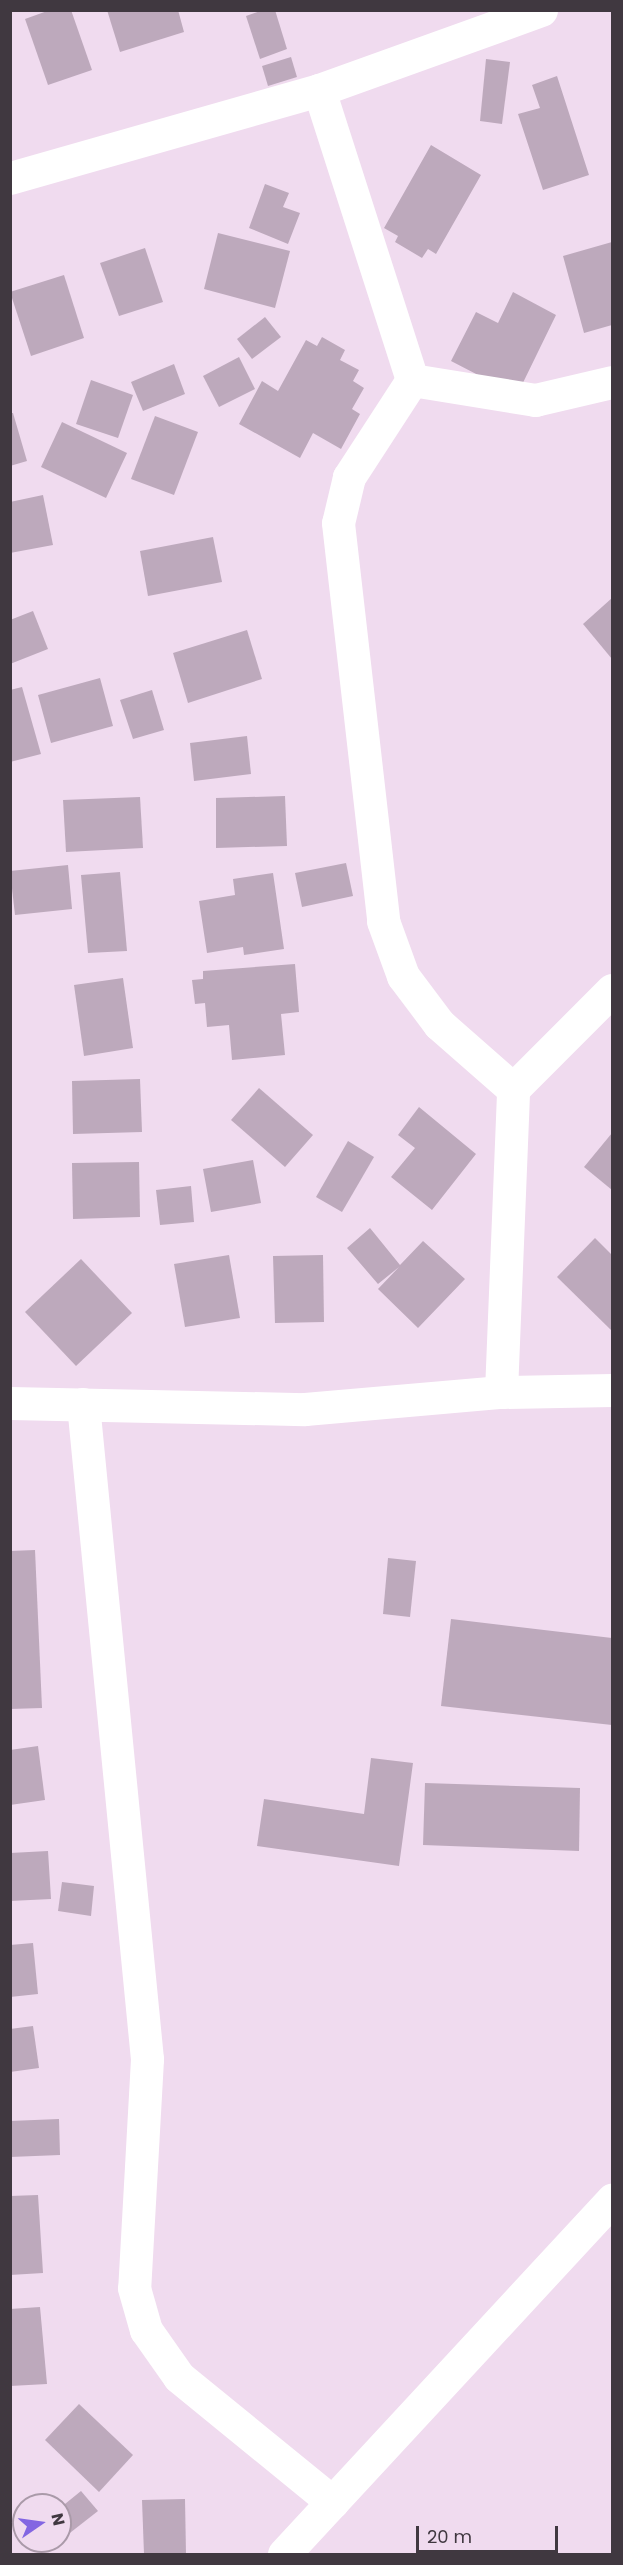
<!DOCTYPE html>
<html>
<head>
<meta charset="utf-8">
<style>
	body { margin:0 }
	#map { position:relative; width:623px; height:2565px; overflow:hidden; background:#f0dbef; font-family:Poppins,sans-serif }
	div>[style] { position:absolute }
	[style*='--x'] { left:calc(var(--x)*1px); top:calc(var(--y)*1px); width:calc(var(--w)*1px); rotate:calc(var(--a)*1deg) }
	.building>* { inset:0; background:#bda9bc }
	.minor>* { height:33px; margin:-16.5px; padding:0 16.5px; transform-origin:16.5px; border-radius:16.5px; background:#fff }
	span { translate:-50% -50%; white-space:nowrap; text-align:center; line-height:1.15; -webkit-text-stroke:4.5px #f0dbef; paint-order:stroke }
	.frame { position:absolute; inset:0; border:12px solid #403840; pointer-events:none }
	.north { position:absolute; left:12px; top:2493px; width:60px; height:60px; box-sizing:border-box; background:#f0dbef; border:2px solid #aa9aa9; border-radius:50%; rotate:77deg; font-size:16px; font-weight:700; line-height:24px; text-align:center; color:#403840 }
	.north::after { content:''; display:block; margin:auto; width:21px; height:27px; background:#8366e2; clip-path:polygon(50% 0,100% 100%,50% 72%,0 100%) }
	.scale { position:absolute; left:416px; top:2526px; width:142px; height:27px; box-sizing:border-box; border:3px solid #403840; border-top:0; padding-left:8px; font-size:18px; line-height:21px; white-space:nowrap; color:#403840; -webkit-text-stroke:4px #f0dbef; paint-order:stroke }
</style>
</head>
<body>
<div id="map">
	<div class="building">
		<div style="clip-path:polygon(50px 10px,71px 10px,92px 70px,48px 85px,25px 19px)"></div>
		<div style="clip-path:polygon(107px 10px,178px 10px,184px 32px,120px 52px)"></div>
		<div style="clip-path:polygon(263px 10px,275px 10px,287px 49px,260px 59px,246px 16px)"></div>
		<div style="clip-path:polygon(291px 57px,297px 77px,268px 86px,262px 66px)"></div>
		<div style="clip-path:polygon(486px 59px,510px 62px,502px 124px,480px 121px)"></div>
		<div style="clip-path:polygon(557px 76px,589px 175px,543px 190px,518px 114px,540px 108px,532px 85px)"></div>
		<div style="clip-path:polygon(431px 145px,481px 175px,436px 254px,428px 249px,422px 258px,395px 242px,398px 236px,384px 228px)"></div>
		<div style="clip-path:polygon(265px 184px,289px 193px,283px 207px,300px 213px,288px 244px,249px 228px)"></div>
		<div style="clip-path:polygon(218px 233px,290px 251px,275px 308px,204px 289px)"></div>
		<div style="clip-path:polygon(612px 242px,612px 325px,584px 333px,563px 256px)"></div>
		<div style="clip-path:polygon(145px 248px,163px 302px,119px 316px,100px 263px)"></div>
		<div style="clip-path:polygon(64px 275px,84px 338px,31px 356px,10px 292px)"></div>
		<div style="clip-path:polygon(513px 292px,556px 315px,517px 395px,451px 361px,476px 312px,498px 323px)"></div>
		<div style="clip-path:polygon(265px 317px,281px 337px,252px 359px,237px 339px)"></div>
		<div style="clip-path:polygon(322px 337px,345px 350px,340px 360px,359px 370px,353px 381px,364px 388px,352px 409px,360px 414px,341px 449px,313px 433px,300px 458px,239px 424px,262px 381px,278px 391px,306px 340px,317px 346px)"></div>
		<div style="clip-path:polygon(239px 357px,255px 389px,219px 407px,203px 376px)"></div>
		<div style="clip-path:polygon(174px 364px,185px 394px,143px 411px,131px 382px)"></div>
		<div style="clip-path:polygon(91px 380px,133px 395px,118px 438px,76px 424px)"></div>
		<div style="clip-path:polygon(10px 413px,13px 413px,27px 461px,10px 466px)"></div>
		<div style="clip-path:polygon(155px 416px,198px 432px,174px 495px,131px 479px)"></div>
		<div style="clip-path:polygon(62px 422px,127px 453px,106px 498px,41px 467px)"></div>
		<div style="clip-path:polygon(43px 495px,53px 545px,10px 553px,10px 502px)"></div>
		<div style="clip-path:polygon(213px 537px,222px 582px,148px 596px,140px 551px)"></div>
		<div style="clip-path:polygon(612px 598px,612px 659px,583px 624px)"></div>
		<div style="clip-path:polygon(33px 611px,48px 649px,10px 664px,10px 620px)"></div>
		<div style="clip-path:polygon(247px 630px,262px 679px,188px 703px,173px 653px)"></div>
		<div style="clip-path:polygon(100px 678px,113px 726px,51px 743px,38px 695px)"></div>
		<div style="clip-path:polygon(22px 687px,41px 754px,10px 762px,10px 690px)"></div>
		<div style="clip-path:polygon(152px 690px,164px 730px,133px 739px,120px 700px)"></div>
		<div style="clip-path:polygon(247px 736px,251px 774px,194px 781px,190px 743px)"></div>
		<div style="clip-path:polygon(285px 796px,287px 846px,216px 848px,216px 798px)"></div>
		<div style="clip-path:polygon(140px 797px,143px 848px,66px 852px,63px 800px)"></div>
		<div style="clip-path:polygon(346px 863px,353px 896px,302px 907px,295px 873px)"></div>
		<div style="clip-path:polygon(68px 865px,72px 909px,15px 915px,10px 871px)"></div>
		<div style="clip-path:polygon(120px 872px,127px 951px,88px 953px,81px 875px)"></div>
		<div style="clip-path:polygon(273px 873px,284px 949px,244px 955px,243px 947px,207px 953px,199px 901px,235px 895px,233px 879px)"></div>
		<div style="clip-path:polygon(295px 964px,299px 1012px,281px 1014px,285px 1055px,232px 1060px,229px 1025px,207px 1027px,205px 1003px,195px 1004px,192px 980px,203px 979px,203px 971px)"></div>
		<div style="clip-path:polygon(123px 978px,133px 1048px,84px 1056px,74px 985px)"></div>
		<div style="clip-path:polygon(140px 1079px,142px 1132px,73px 1134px,72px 1081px)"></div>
		<div style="clip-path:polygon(259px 1088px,313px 1135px,285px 1167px,231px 1120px)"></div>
		<div style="clip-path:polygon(419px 1107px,476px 1154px,432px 1210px,391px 1177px,415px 1148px,398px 1135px)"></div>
		<div style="clip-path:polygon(612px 1133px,612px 1190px,584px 1167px)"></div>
		<div style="clip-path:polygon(348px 1141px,374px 1157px,342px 1212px,316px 1197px)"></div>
		<div style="clip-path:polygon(253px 1160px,261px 1203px,211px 1212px,203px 1169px)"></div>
		<div style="clip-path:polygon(139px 1162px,140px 1217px,73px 1219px,72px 1163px)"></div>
		<div style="clip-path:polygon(191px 1186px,194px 1222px,160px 1225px,156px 1190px)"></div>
		<div style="clip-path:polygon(370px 1228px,400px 1265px,423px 1241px,465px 1279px,418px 1328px,378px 1289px,399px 1267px,378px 1284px,347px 1248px)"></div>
		<div style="clip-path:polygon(595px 1238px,612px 1255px,612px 1331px,557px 1277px)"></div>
		<div style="clip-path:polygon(229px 1255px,240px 1318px,185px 1327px,174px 1264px)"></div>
		<div style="clip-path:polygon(323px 1255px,324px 1322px,275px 1323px,273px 1256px)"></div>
		<div style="clip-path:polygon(81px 1259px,132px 1313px,76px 1366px,25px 1312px)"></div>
		<div style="clip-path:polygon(35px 1550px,42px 1708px,10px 1709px,10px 1551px)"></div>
		<div style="clip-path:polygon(388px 1558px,416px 1561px,410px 1617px,383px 1614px)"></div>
		<div style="clip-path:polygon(451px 1619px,612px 1638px,612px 1725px,441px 1706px)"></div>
		<div style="clip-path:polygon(38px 1746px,45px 1800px,10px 1805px,10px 1750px)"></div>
		<div style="clip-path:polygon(371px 1758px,413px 1763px,399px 1866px,257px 1846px,264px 1799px,364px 1814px)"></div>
		<div style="clip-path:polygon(425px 1783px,580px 1788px,579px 1851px,423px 1845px)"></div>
		<div style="clip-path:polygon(48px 1851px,51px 1899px,10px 1901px,10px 1853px)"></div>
		<div style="clip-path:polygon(62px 1882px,94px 1886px,91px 1916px,58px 1911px)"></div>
		<div style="clip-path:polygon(33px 1943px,38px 1994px,10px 1997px,10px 1945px)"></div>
		<div style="clip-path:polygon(33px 2026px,39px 2068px,10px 2072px,10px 2029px)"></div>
		<div style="clip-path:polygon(59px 2119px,60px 2155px,10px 2157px,10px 2121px)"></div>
		<div style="clip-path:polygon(38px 2195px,43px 2273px,10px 2275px,10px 2196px)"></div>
		<div style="clip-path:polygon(40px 2307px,47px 2384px,10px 2386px,10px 2309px)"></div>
		<div style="clip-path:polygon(79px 2404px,133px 2455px,99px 2492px,45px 2440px)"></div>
		<div style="clip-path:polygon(81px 2491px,98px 2511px,66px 2536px,60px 2528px,60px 2508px)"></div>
		<div style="clip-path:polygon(185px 2499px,186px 2554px,144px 2554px,142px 2500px)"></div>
	</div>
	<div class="minor">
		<div style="--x:319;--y:90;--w:305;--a:72.2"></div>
		<div style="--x:10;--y:178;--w:321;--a:-15.9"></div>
		<div style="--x:319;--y:90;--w:236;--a:-19.8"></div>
		<div style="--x:412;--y:380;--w:116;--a:123"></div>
		<div style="--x:349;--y:477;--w:47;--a:103.4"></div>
		<div style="--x:338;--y:523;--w:401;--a:83.5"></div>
		<div style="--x:383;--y:921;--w:59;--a:70"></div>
		<div style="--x:403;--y:976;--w:60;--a:53.1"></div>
		<div style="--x:439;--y:1024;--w:98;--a:41.3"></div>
		<div style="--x:412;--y:380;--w:125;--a:9.2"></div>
		<div style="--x:535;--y:400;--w:79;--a:-13.2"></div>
		<div style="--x:501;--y:1392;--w:303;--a:-87.7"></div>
		<div style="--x:513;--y:1089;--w:140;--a:-45"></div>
		<div style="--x:10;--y:1403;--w:295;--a:1.2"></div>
		<div style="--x:305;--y:1409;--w:197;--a:-5"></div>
		<div style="--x:501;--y:1392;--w:111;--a:-1"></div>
		<div style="--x:83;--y:1404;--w:658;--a:84.42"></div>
		<div style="--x:147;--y:2059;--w:229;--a:93.2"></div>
		<div style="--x:134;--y:2288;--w:44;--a:74.1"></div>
		<div style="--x:146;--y:2330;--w:57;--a:54.9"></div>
		<div style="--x:179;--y:2377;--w:198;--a:39.2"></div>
		<div style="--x:284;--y:2554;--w:483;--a:-47.2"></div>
	</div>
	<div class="frame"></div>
	<div class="north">N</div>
	<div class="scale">20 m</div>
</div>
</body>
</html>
